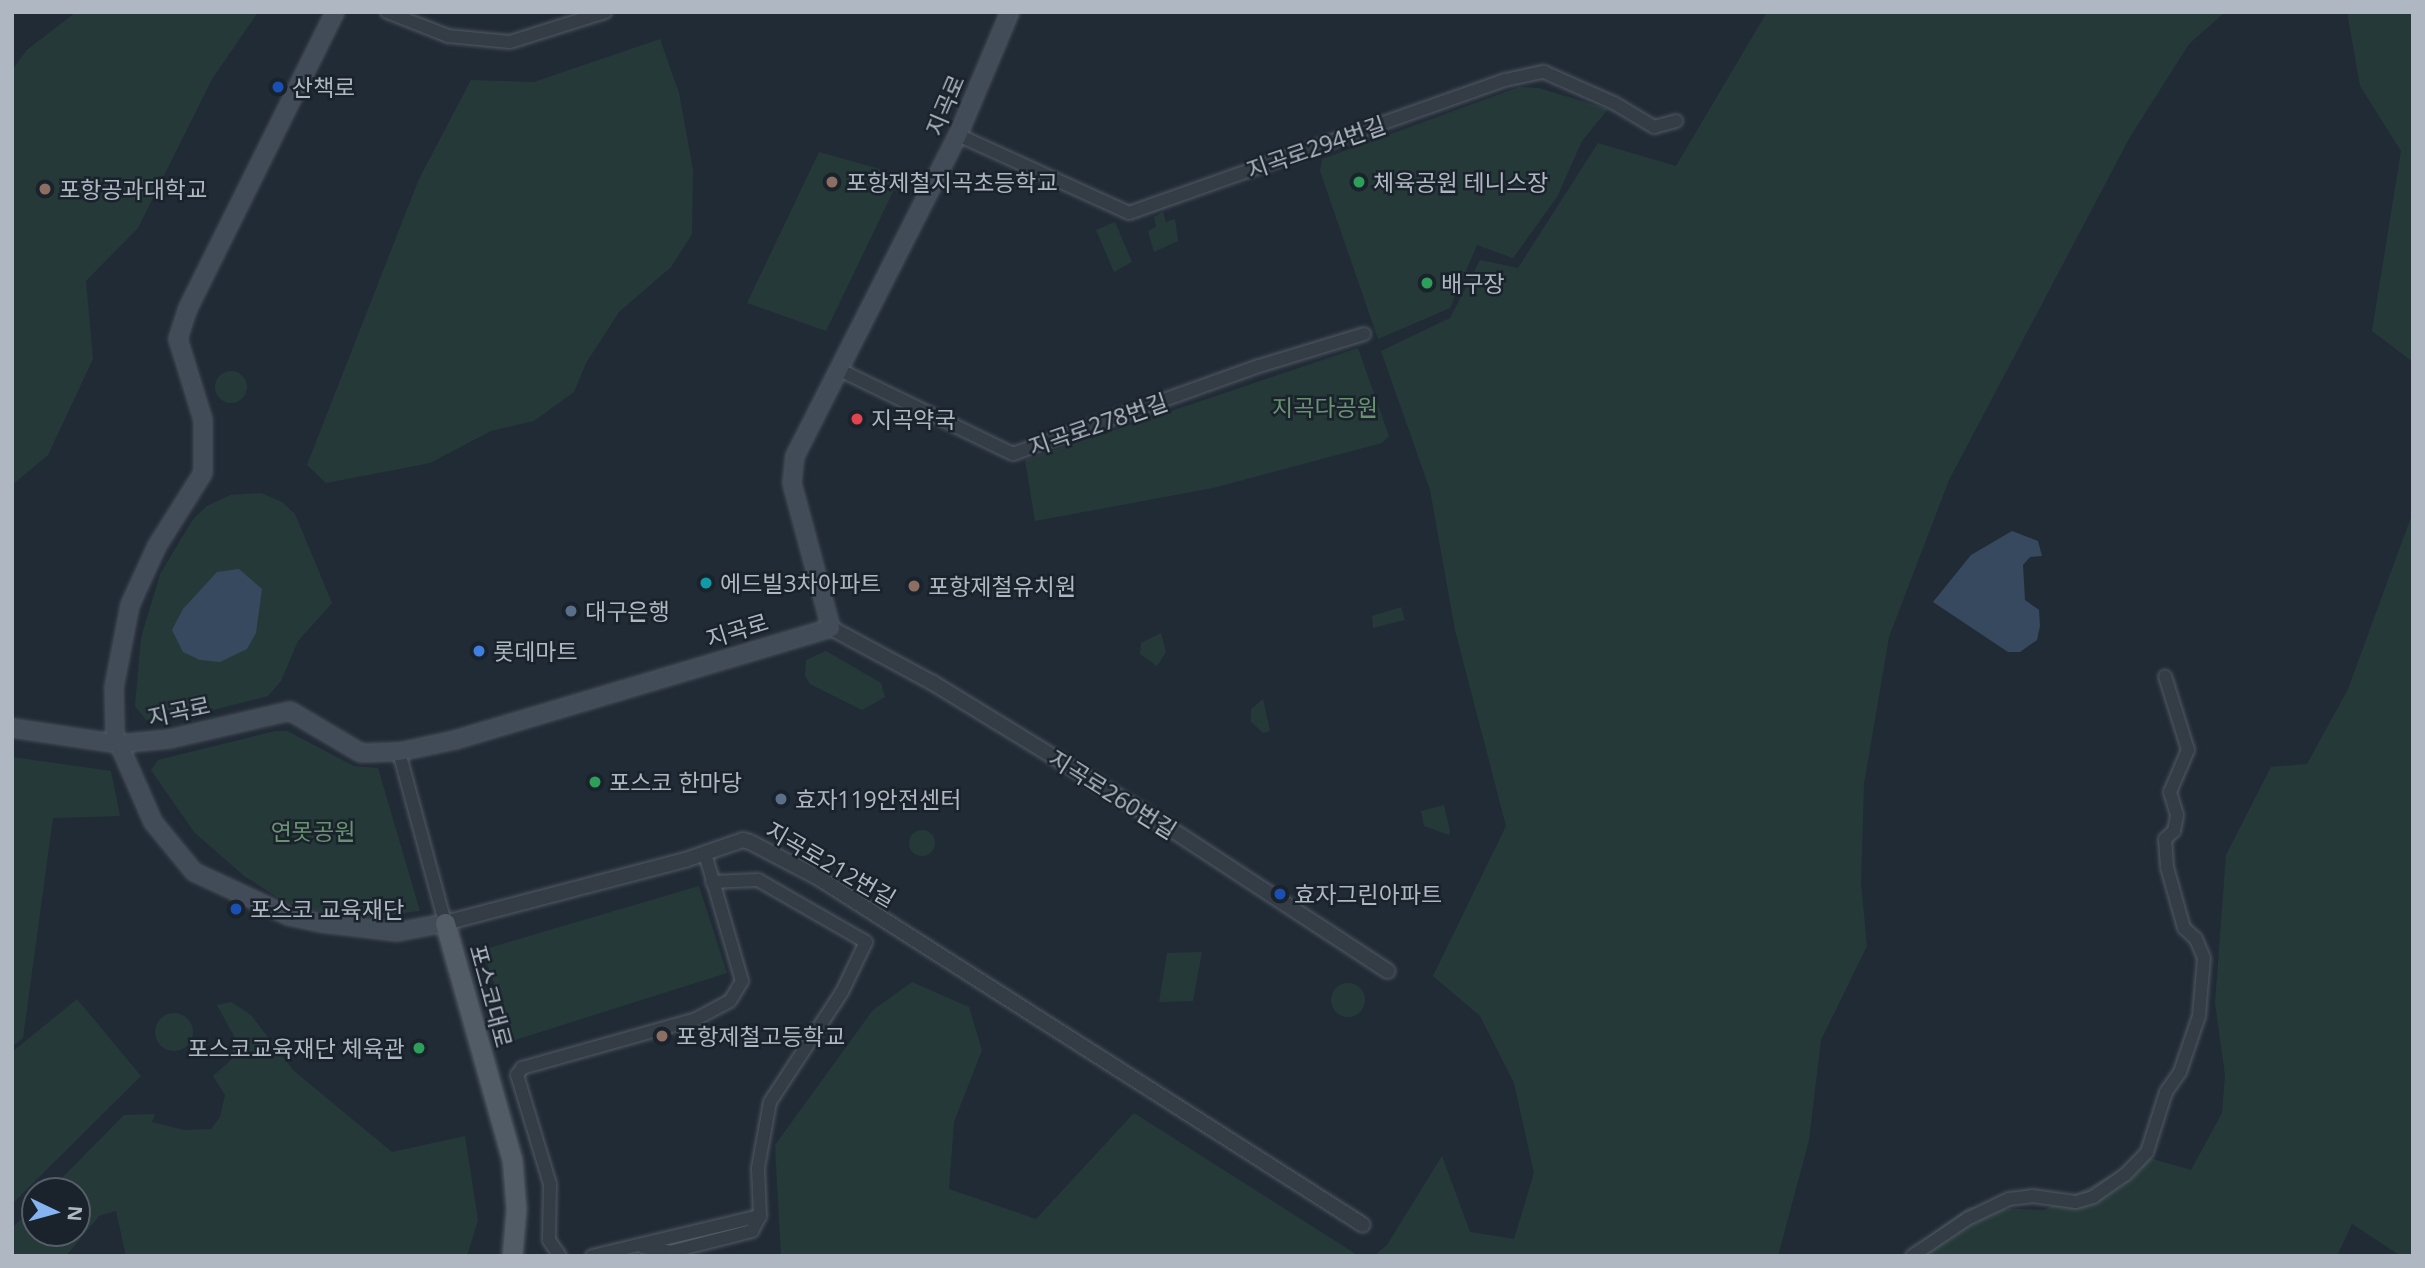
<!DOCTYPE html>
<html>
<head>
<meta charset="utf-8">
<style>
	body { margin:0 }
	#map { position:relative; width:2425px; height:1268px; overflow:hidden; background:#212b36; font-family:"Open Sans","Noto Sans KR",sans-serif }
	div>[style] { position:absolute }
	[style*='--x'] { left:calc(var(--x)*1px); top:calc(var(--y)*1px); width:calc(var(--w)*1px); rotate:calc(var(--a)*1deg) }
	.green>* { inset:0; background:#263939 }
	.round { border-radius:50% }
	.water>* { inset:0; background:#37495e }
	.roads { filter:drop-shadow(0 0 2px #525a64) drop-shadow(0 0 2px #525a64) }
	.minor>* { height:12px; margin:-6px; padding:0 6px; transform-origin:6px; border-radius:6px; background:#343d46 }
	.tertiary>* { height:14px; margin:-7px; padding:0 7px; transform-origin:7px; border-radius:7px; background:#343d46 }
	.secondary>* { height:16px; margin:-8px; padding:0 8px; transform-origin:8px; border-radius:8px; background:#424c59 }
	.primary>* { height:19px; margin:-9.5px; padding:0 9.5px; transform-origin:9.5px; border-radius:9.5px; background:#525c67 }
	.dots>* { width:19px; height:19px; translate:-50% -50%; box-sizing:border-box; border:4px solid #1a222b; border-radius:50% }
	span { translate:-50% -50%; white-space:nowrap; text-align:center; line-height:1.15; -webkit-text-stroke:5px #1a222b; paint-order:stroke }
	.poi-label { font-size:23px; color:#afb7c3 }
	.left { translate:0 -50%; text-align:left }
	.right { translate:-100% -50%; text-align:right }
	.street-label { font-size:23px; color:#afb7c3 }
	.park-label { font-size:23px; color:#689270 }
	.frame { position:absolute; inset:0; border:14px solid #afb7c3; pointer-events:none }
	.north { position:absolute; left:21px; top:1177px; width:70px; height:70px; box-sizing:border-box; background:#1a222b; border:2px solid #565e68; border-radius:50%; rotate:95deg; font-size:19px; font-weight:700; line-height:28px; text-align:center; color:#afb7c3 }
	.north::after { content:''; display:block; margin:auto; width:24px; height:32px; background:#85b4f1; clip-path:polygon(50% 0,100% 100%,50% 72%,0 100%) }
</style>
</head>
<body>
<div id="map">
	<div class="green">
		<div style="clip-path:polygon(76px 12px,258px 12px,212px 79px,138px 228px,86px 281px,93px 359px,48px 455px,12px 485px,12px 70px,27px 50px)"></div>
		<div style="clip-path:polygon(1767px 12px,2225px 12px,2189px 44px,2130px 137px,1949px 480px,1889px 637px,1864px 784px,1861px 884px,1867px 946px,1821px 1040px,1809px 1140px,1778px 1256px,1374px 1256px,1387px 1245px,1442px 1156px,1470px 1232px,1514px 1239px,1534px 1173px,1514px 1083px,1480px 1016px,1433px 976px,1506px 826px,1455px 630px,1430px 490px,1381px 351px,1450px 318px,1480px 260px,1518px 268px,1598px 143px,1676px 166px)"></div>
		<div style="clip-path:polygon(2347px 12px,2413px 12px,2413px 362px,2372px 331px,2401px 151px,2360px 86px)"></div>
		<div style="clip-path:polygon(660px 39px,679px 93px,693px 170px,692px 234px,671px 267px,619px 312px,586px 363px,574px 392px,534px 421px,491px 431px,430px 463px,326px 483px,307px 465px,419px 179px,471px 80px,534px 82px)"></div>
		<div style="clip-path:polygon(1519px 87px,1539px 88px,1608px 109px,1582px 141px,1557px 197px,1513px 258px,1477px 245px,1450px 308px,1378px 339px,1320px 171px,1322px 159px)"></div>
		<div style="clip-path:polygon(819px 152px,901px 175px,826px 331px,747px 303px)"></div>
		<div style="clip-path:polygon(1163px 212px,1166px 222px,1175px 219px,1178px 241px,1154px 252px,1148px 231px,1156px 227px,1154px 217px)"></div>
		<div style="clip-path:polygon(1115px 222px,1132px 262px,1114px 272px,1096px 230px)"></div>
		<div style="clip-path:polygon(1358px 348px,1389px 436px,1382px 443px,1213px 488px,1035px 521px,1025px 460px)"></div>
		<div class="round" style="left:215px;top:371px;width:32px;height:32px"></div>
		<div style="clip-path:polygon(261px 493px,282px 502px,295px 514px,332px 603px,298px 641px,281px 681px,268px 696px,198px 714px,146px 720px,135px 706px,141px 638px,160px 574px,193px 519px,207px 506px,230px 495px)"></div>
		<div style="clip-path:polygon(2413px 512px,2413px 1256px,2401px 1256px,2352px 1224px,2337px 1256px,1902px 1256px,1968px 1207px,2044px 1210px,2146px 1157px,2191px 1170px,2222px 1113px,2225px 1075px,2215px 1003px,2226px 855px,2271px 767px,2307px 764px,2348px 689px)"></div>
		<div style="clip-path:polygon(1401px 607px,1405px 620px,1373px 628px,1372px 616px)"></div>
		<div style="clip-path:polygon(1161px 633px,1166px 652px,1157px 666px,1140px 654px,1141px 643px)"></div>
		<div style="clip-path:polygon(826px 651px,881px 683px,885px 697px,862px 710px,810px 684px,805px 676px,806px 660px)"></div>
		<div style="clip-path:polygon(1263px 699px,1270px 731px,1263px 733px,1251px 722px,1251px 709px)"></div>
		<div style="clip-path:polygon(275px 731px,287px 731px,354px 766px,378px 768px,420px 911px,363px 918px,296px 907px,278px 898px,243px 875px,194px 832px,151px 770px,158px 760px)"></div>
		<div style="clip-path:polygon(12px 757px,111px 771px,120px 816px,53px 818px,23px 1038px,12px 1047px)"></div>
		<div style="clip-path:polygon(1444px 805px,1450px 831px,1449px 835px,1424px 826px,1421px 811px)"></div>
		<div class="round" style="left:909px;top:830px;width:26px;height:26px"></div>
		<div style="clip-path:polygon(699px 886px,727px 973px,515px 1040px,482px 950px)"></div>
		<div style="clip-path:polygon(1202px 952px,1193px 1001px,1159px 1002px,1167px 953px)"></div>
		<div style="clip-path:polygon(912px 982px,969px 1007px,982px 1050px,954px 1122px,949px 1189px,1036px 1219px,1134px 1113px,1359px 1256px,781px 1256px,775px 1145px,873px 1010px)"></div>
		<div class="round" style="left:1331px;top:983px;width:34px;height:34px"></div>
		<div style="clip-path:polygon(77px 999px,141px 1076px,12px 1204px,12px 1052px)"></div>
		<div style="clip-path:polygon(231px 1002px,251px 1015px,294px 1071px,392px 1152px,465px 1136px,478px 1220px,467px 1256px,126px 1256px,116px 1211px,99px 1216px,66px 1256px,12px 1256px,12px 1228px,35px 1205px,35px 1233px,77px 1233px,77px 1191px,49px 1191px,124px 1115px,155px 1114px,152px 1122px,184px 1130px,211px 1129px,220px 1117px,225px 1095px,213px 1076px,231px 1060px,235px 1038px,217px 1005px)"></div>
		<div class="round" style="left:155px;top:1013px;width:38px;height:38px"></div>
	</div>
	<div class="water">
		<div style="clip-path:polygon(2012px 531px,2038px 541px,2042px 556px,2030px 557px,2023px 565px,2025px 600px,2039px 610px,2040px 626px,2037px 640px,2020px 652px,2008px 652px,1933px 602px,1971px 555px)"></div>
		<div style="clip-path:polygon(239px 569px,262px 589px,256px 633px,247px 649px,220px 662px,200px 660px,183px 652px,172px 630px,183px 609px,217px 572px)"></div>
	</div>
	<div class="roads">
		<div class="minor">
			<div style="--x:387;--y:12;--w:66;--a:21.5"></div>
			<div style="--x:448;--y:36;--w:62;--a:5.5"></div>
			<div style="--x:510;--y:42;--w:100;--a:-17.5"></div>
			<div style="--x:958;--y:135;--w:188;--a:24.5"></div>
			<div style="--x:1129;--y:213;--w:399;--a:-19.5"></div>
			<div style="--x:1505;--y:80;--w:40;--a:-12"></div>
			<div style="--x:1544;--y:72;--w:77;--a:23.9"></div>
			<div style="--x:1614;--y:103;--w:47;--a:31"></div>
			<div style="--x:1654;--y:127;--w:23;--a:-15"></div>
			<div style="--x:842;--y:371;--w:190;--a:25.9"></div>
			<div style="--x:1013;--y:454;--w:261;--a:-19.7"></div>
			<div style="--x:1259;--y:366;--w:110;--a:-16.9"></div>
			<div style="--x:399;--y:752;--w:177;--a:74.9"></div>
			<div style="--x:643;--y:1247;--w:27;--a:10"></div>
			<div style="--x:670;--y:1252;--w:85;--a:-14.4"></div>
			<div style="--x:752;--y:1231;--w:17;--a:-62"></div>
			<div style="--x:760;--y:1216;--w:48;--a:-92.4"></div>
			<div style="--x:758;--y:1168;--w:67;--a:-79.7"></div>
			<div style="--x:770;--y:1102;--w:131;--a:-56.8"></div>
			<div style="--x:842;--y:992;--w:55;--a:-64.4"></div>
			<div style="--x:866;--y:942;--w:125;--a:-150.1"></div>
			<div style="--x:758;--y:880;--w:46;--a:177.5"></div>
			<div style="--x:560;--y:1256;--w:19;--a:-125"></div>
			<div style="--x:549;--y:1240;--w:56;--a:-89"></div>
			<div style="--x:550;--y:1184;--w:114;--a:-106.8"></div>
			<div style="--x:517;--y:1075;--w:9;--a:-54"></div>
			<div style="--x:522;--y:1068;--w:181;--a:-15.7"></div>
			<div style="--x:696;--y:1019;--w:38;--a:-28"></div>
			<div style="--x:730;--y:1001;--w:23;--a:-59"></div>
			<div style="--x:742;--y:981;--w:132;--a:-106.2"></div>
			<div style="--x:592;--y:1256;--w:173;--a:-13.4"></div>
			<div style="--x:1912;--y:1256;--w:66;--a:-33.9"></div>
			<div style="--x:1967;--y:1219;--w:47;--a:-25.5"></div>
			<div style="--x:2009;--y:1199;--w:23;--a:-7"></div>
			<div style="--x:2032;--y:1196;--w:44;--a:7.8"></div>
			<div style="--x:2076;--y:1202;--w:18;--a:-16"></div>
			<div style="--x:2093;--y:1197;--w:39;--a:-35"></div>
			<div style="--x:2125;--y:1175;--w:32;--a:-46"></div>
			<div style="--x:2147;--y:1152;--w:63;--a:-72.4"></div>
			<div style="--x:2166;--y:1092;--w:24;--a:-55"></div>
			<div style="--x:2180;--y:1072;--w:59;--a:-71.3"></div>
			<div style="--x:2199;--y:1016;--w:58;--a:-85.1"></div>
			<div style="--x:2204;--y:958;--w:21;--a:-113"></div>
			<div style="--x:2196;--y:939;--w:16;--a:-137"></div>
			<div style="--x:2184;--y:928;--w:63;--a:-105.6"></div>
			<div style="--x:2167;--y:867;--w:28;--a:-94"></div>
			<div style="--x:2165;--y:839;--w:12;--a:-42"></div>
			<div style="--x:2174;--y:831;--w:16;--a:-79"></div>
			<div style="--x:2177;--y:815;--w:24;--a:-107"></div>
			<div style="--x:2170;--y:792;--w:46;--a:-66.8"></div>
			<div style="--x:2188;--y:750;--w:77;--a:-107.3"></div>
		</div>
		<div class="tertiary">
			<div style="--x:831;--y:628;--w:116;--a:28.3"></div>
			<div style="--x:933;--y:683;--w:266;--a:31.5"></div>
			<div style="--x:1160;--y:822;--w:272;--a:33.2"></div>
			<div style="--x:445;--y:923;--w:248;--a:-14.7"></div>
			<div style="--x:685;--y:860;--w:61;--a:-19"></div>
			<div style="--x:743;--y:840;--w:7;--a:16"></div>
			<div style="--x:750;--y:842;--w:76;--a:27.6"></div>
			<div style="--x:817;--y:877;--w:647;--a:32.51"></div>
		</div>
		<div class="secondary">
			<div style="--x:335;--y:12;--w:330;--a:116.4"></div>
			<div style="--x:188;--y:308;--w:33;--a:108"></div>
			<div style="--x:178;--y:339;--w:85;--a:72.8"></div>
			<div style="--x:203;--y:420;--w:53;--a:90"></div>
			<div style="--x:203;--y:473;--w:86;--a:122.2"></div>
			<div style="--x:157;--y:546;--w:65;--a:114.6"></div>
			<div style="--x:130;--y:605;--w:84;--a:101"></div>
			<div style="--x:114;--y:687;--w:48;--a:88.8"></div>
			<div style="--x:115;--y:735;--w:95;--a:66.4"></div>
			<div style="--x:153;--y:822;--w:65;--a:50.6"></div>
			<div style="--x:194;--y:872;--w:105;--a:24.9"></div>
			<div style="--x:289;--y:916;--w:34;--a:12"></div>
			<div style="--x:322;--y:923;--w:76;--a:6.8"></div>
			<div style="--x:397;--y:932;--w:49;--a:-10.6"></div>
			<div style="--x:12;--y:728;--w:108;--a:8.5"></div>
			<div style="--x:119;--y:744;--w:50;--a:-5.7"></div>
			<div style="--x:169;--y:739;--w:124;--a:-13"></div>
			<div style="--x:290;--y:711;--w:82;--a:30.6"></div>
			<div style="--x:361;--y:753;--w:38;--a:-2"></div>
			<div style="--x:399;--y:752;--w:57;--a:-12.1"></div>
			<div style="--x:455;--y:740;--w:392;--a:-16.6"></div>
			<div style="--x:831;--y:628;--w:150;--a:-105.1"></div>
			<div style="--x:792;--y:483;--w:27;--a:-84"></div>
			<div style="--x:795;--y:456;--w:360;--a:-63.1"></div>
			<div style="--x:958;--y:135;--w:134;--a:-67.1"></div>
		</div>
		<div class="primary">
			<div style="--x:445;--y:923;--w:245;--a:74.2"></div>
			<div style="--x:512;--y:1159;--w:50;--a:85.4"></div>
			<div style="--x:516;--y:1209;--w:47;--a:94.9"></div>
		</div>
	</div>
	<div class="dots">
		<div style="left:278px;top:87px;background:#1a4fb4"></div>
		<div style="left:832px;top:182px;background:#8d6e63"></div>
		<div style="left:1359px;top:182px;background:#2e9e5b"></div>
		<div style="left:45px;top:189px;background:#8d6e63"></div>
		<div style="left:1427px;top:283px;background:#2e9e5b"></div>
		<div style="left:857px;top:419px;background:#e0444e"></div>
		<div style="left:706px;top:583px;background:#0f9aa8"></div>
		<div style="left:914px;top:586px;background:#8d6e63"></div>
		<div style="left:571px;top:611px;background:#5c6f8a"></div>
		<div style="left:479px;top:651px;background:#3f7fe0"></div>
		<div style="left:595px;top:782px;background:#2e9e5b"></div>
		<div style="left:781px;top:799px;background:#5c6f8a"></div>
		<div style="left:1280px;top:894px;background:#1a4fb4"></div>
		<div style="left:236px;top:909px;background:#1a4fb4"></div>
		<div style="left:662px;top:1036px;background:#8d6e63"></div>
		<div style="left:419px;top:1048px;background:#2e9e5b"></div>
	</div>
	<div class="poi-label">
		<span class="left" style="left:292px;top:87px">산책로</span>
		<span class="left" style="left:846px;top:182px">포항제철지곡초등학교</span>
		<span class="left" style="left:1373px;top:182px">체육공원 테니스장</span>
		<span class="left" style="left:59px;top:189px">포항공과대학교</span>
		<span class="left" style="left:1441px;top:283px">배구장</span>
		<span class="left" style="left:871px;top:419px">지곡약국</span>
		<span class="left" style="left:720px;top:583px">에드빌3차아파트</span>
		<span class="left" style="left:928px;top:586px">포항제철유치원</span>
		<span class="left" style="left:585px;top:611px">대구은행</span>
		<span class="left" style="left:493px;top:651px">롯데마트</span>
		<span class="left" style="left:609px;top:782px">포스코 한마당</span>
		<span class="left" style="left:795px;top:799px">효자119안전센터</span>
		<span class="left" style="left:1294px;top:894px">효자그린아파트</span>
		<span class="left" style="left:250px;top:909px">포스코 교육재단</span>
		<span class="left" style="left:676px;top:1036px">포항제철고등학교</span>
		<span class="right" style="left:405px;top:1048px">포스코교육재단 체육관</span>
	</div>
	<div class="street-label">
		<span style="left:945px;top:105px;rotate:-67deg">지곡로</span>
		<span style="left:1316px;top:147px;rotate:-19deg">지곡로294번길</span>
		<span style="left:1098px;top:424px;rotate:-19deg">지곡로278번길</span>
		<span style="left:737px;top:630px;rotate:-17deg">지곡로</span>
		<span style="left:179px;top:711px;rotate:-12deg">지곡로</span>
		<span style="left:1113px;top:794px;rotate:32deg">지곡로260번길</span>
		<span style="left:831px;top:864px;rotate:30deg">지곡로212번길</span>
		<span style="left:491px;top:996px;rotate:75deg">포스코대로</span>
	</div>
	<div class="park-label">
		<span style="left:1325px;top:407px">지곡다공원</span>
		<span style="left:313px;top:831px">연못공원</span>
	</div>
	<div class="frame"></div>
	<div class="north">N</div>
</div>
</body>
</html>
